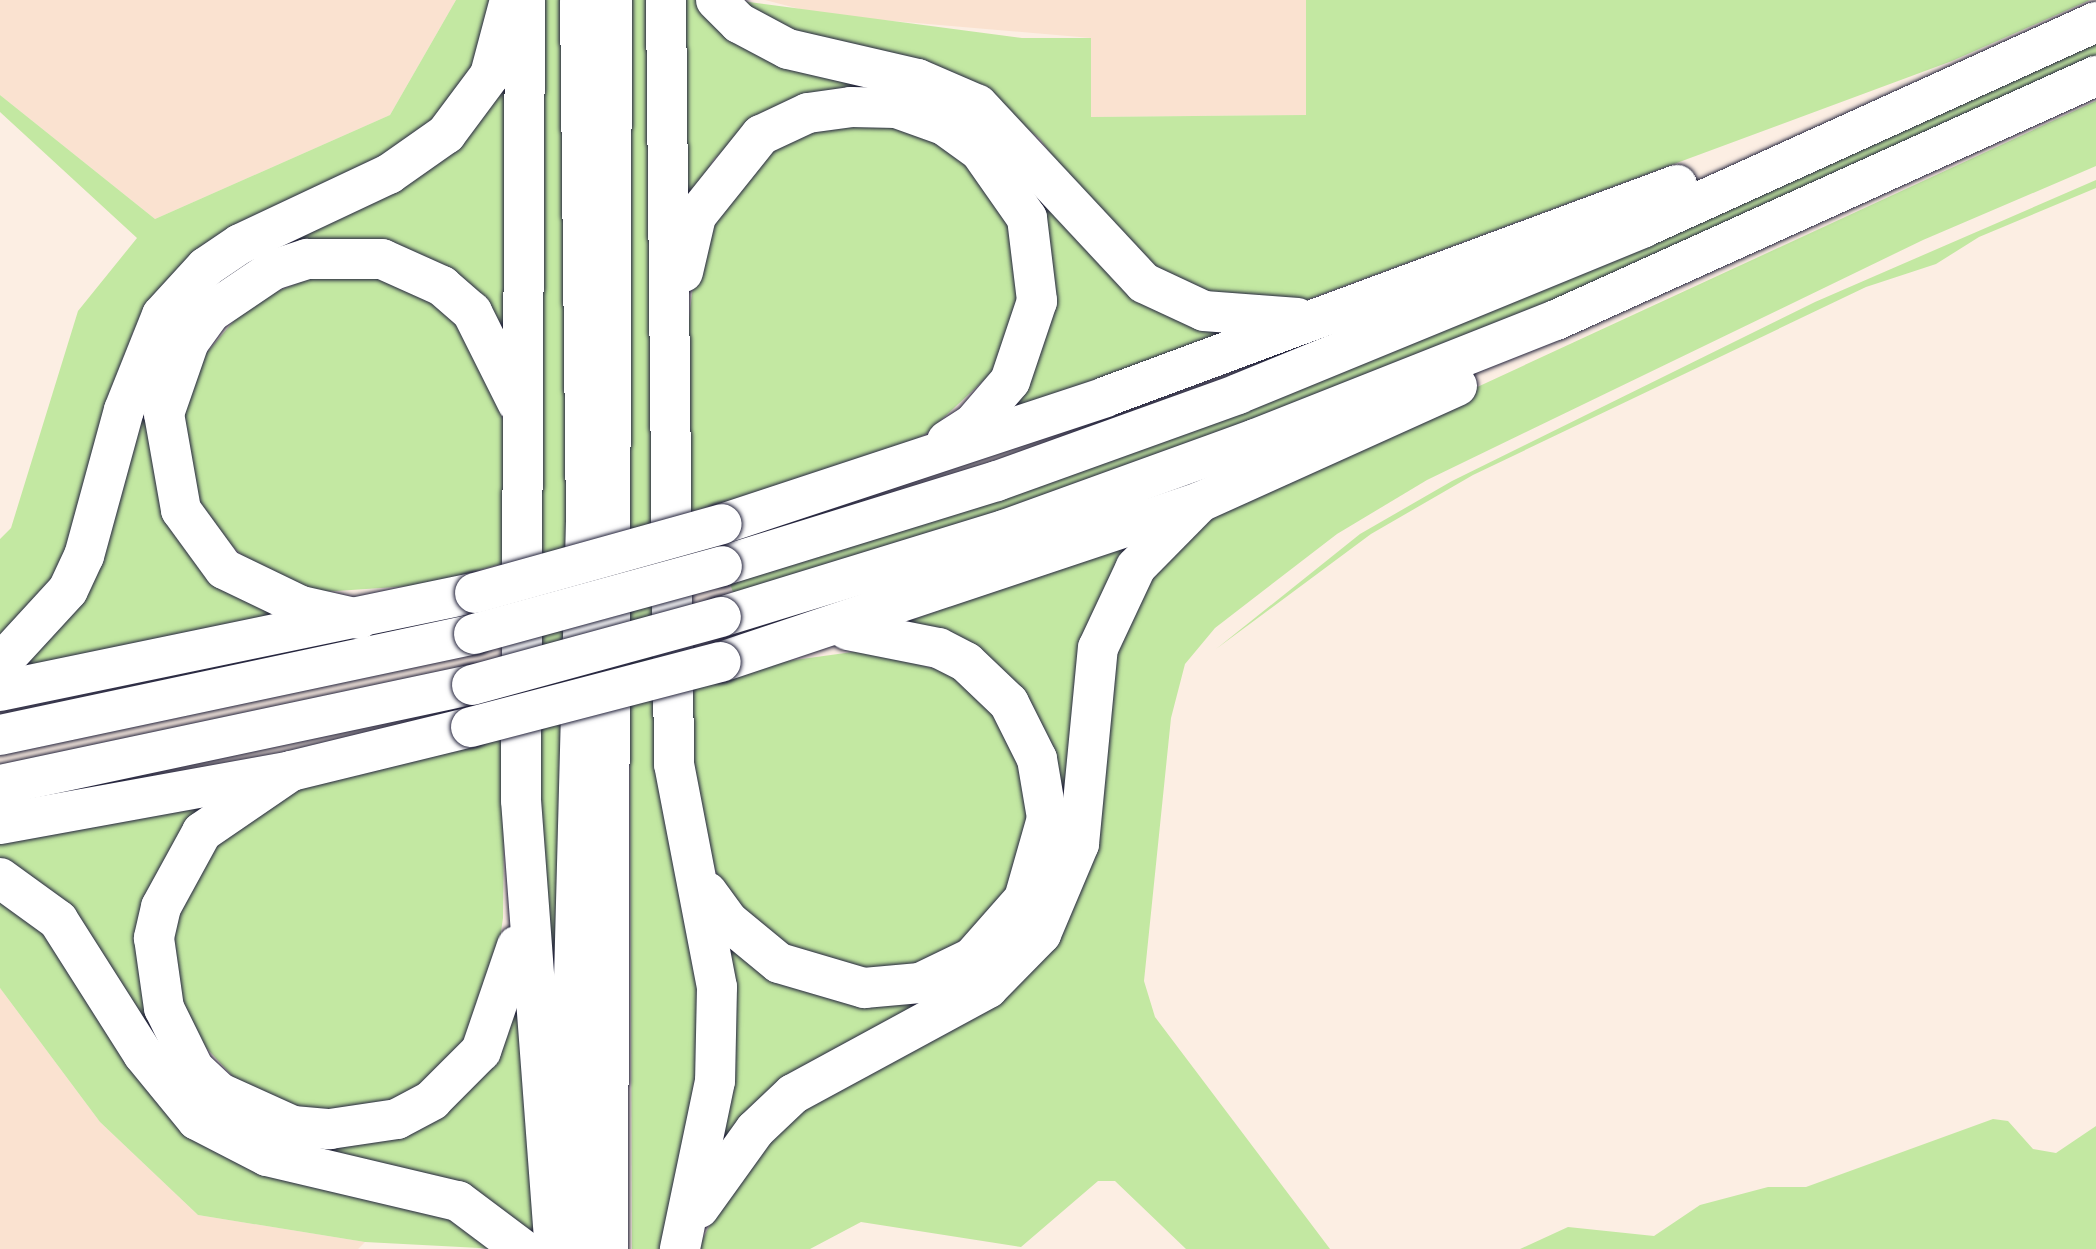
<!DOCTYPE html>
<html>
<head>
<meta charset="utf-8">
<style>
	body { margin:0 }
	#map { position:relative; width:2096px; height:1249px; overflow:hidden; background:#fceee3; font-family:"Playpen Sans",sans-serif }
	div>[style] { position:absolute }
	[style*='--x'] { left:calc(var(--x)*1px); top:calc(var(--y)*1px); width:calc(var(--w)*1px); rotate:calc(var(--a)*1deg) }
	.built>* { inset:0; background:#fae2d0 }
	.green>* { inset:0; background:#c3e8a2 }
	.roads { filter:drop-shadow(0 0 2px #22223b) drop-shadow(0 0 2px #22223b) }
	.highway>* { height:40px; margin:-20px; padding:0 20px; transform-origin:20px; border-radius:20px; background:#fff }
	.bridges { filter:drop-shadow(0 0 2px #22223b) drop-shadow(0 0 2px #22223b) }
	.highway-bridge>* { height:40px; margin:-20px; padding:0 20px; transform-origin:20px; border-radius:20px; background:#fff }
	span { translate:-50% -50%; white-space:nowrap; text-align:center; line-height:1.15; -webkit-text-stroke:6px #fff; paint-order:stroke }
</style>
</head>
<body>
<div id="map">
	<div class="built">
		<div style="clip-path:polygon(0 0,456px 0,390px 115px,155px 219px,0 95px)"></div>
		<div style="clip-path:polygon(765px 0,1306px 0,1306px 115px,1090px 117px,1091px 38px,823px 15px)"></div>
		<div style="clip-path:polygon(0 988px,100px 1122px,198px 1215px,365px 1242px,358px 1249px,0 1249px)"></div>
	</div>
	<div class="green">
		<div style="clip-path:polygon(456px 0,495px 0,483px 50px,451px 104px,399px 149px,216px 236px,171px 276px,133px 332px,74px 535px,50px 589px,0 643px,0 539px,11px 528px,78px 311px,137px 238px,0 112px,0 95px,155px 219px,390px 115px)"></div>
		<div style="clip-path:polygon(538px 0,561px 0,569px 535px,556px 1093px,537px 934px)"></div>
		<div style="clip-path:polygon(627px 0,651px 0,708px 1009px,663px 1249px,632px 1249px)"></div>
		<div style="clip-path:polygon(682px 0,698px 0,715px 20px,774px 56px,948px 98px,1010px 144px,1116px 272px,1184px 317px,1234px 333px,997px 420px,1035px 353px,1052px 286px,1038px 217px,1007px 163px,951px 118px,850px 92px,808px 99px,743px 133px,714px 159px,683px 212px)"></div>
		<div style="clip-path:polygon(734px 0,1022px 38px,1091px 38px,1091px 117px,1306px 115px,1306px 0,2090px 0,1952px 61px,1304px 301px,1211px 298px,1145px 263px,1100px 221px,1040px 139px,966px 79px,822px 45px)"></div>
		<div style="clip-path:polygon(2096px 40px,2096px 56px,1522px 314px,1063px 493px,735px 598px,730px 584px)"></div>
		<div style="clip-path:polygon(505px 80px,508px 335px,483px 304px,407px 254px,221px 288px,151px 452px,170px 517px,282px 619px,8px 672px,194px 296px)"></div>
		<div style="clip-path:polygon(2096px 101px,2096px 166px,1923px 240px,1427px 480px,1337px 534px,1215px 628px,1185px 664px,1171px 718px,1144px 981px,1155px 1017px,1330px 1249px,1186px 1249px,1115px 1181px,1098px 1181px,1021px 1247px,861px 1222px,810px 1249px,698px 1249px,723px 1198px,765px 1143px,820px 1096px,976px 1015px,1022px 982px,1057px 937px,1123px 615px,1171px 548px,1252px 491px)"></div>
		<div style="clip-path:polygon(831px 121px,915px 130px,957px 152px,1012px 221px,1023px 300px,997px 368px,926px 434px,881px 457px,690px 512px,688px 328px,696px 261px,713px 213px,748px 170px,795px 132px)"></div>
		<div style="clip-path:polygon(2096px 180px,2096px 188px,1979px 237px,1936px 264px,1866px 287px,1473px 475px,1371px 534px,1216px 649px,1360px 534px,1452px 481px,1815px 302px)"></div>
		<div style="clip-path:polygon(318px 275px,384px 278px,419px 292px,471px 337px,504px 422px,508px 562px,426px 585px,306px 593px,267px 578px,206px 522px,177px 432px,186px 377px,250px 302px)"></div>
		<div style="clip-path:polygon(1140px 539px,1070px 828px,1039px 918px,723px 1146px,736px 1030px,728px 943px,849px 1000px,1008px 937px,1046px 743px,900px 624px)"></div>
		<div style="clip-path:polygon(867px 650px,950px 673px,1008px 728px,1030px 814px,1023px 864px,1000px 905px,943px 956px,896px 974px,845px 971px,775px 946px,719px 880px,700px 828px,683px 689px,759px 665px)"></div>
		<div style="clip-path:polygon(505px 735px,503px 918px,495px 972px,454px 1065px,416px 1093px,337px 1115px,250px 1095px,187px 1027px,169px 961px,174px 913px,195px 865px,263px 803px,345px 773px)"></div>
		<div style="clip-path:polygon(208px 804px,153px 1016px,299px 1142px,493px 1057px,518px 1007px,545px 1249px,219px 1125px,0 868px,0 843px)"></div>
		<div style="clip-path:polygon(0 898px,49px 937px,200px 1142px,267px 1174px,455px 1219px,499px 1249px,365px 1242px,198px 1215px,100px 1122px,0 988px)"></div>
		<div style="clip-path:polygon(1993px 1119px,2008px 1121px,2033px 1149px,2056px 1153px,2096px 1126px,2096px 1249px,1520px 1249px,1568px 1227px,1654px 1236px,1700px 1205px,1768px 1187px,1806px 1187px)"></div>
	</div>
	<div class="roads">
		<div class="highway">
			<div style="--x:525;--y:0;--w:800;--a:90.29"></div>
			<div style="--x:521;--y:800;--w:450;--a:85.7"></div>
			<div style="--x:666;--y:0;--w:764;--a:89.4"></div>
			<div style="--x:674;--y:764;--w:227;--a:79.1"></div>
			<div style="--x:717;--y:987;--w:94;--a:91.2"></div>
			<div style="--x:715;--y:1081;--w:172;--a:101.8"></div>
			<div style="--x:716;--y:0;--w:33;--a:45"></div>
			<div style="--x:739;--y:23;--w:55;--a:28"></div>
			<div style="--x:788;--y:49;--w:133;--a:13"></div>
			<div style="--x:918;--y:79;--w:65;--a:23.4"></div>
			<div style="--x:978;--y:105;--w:243;--a:47"></div>
			<div style="--x:1144;--y:283;--w:66;--a:25"></div>
			<div style="--x:1204;--y:311;--w:94;--a:4.3"></div>
			<div style="--x:683;--y:272;--w:57;--a:-76.9"></div>
			<div style="--x:696;--y:216;--w:104;--a:-51.3"></div>
			<div style="--x:761;--y:135;--w:52;--a:-25.1"></div>
			<div style="--x:808;--y:113;--w:43;--a:-7.9"></div>
			<div style="--x:851;--y:107;--w:45;--a:1.3"></div>
			<div style="--x:896;--y:108;--w:51;--a:19.5"></div>
			<div style="--x:944;--y:125;--w:44;--a:35.8"></div>
			<div style="--x:980;--y:151;--w:82;--a:55"></div>
			<div style="--x:1027;--y:218;--w:84;--a:83.1"></div>
			<div style="--x:1037;--y:301;--w:84;--a:108.6"></div>
			<div style="--x:1010;--y:381;--w:57;--a:130.7"></div>
			<div style="--x:973;--y:424;--w:31;--a:147"></div>
			<div style="--x:722;--y:524;--w:404;--a:-18.3"></div>
			<div style="--x:1105;--y:397;--w:610;--a:-20.34"></div>
			<div style="--x:722;--y:566;--w:288;--a:-17.2"></div>
			<div style="--x:997;--y:481;--w:256;--a:-19.8"></div>
			<div style="--x:1238;--y:394;--w:437;--a:-22.3"></div>
			<div style="--x:1642;--y:228;--w:499;--a:-24.4"></div>
			<div style="--x:721;--y:617;--w:296;--a:-17.1"></div>
			<div style="--x:1004;--y:530;--w:267;--a:-19.9"></div>
			<div style="--x:1255;--y:439;--w:324;--a:-21.6"></div>
			<div style="--x:1556;--y:320;--w:593;--a:-24.32"></div>
			<div style="--x:359;--y:619;--w:59;--a:-167.4"></div>
			<div style="--x:301;--y:606;--w:85;--a:-154.3"></div>
			<div style="--x:224;--y:569;--w:73;--a:-126.1"></div>
			<div style="--x:181;--y:510;--w:97;--a:-100"></div>
			<div style="--x:164;--y:414;--w:76;--a:-70.9"></div>
			<div style="--x:189;--y:342;--w:37;--a:-54"></div>
			<div style="--x:211;--y:312;--w:75;--a:-34.1"></div>
			<div style="--x:273;--y:270;--w:36;--a:-18"></div>
			<div style="--x:307;--y:259;--w:75;--a:0"></div>
			<div style="--x:382;--y:259;--w:66;--a:24.2"></div>
			<div style="--x:442;--y:286;--w:40;--a:41"></div>
			<div style="--x:472;--y:312;--w:101;--a:63.4"></div>
			<div style="--x:721;--y:662;--w:505;--a:-18.47"></div>
			<div style="--x:1200;--y:502;--w:282;--a:-24.3"></div>
			<div style="--x:0;--y:664;--w:100;--a:-47.4"></div>
			<div style="--x:68;--y:590;--w:38;--a:-65"></div>
			<div style="--x:84;--y:556;--w:151;--a:-74.7"></div>
			<div style="--x:124;--y:410;--w:102;--a:-68.2"></div>
			<div style="--x:162;--y:315;--w:65;--a:-47.5"></div>
			<div style="--x:206;--y:267;--w:41;--a:-34.1"></div>
			<div style="--x:240;--y:244;--w:165;--a:-25.2"></div>
			<div style="--x:389;--y:174;--w:70;--a:-35.1"></div>
			<div style="--x:446;--y:134;--w:74;--a:-53.3"></div>
			<div style="--x:490;--y:75;--w:78;--a:-75.1"></div>
			<div style="--x:0;--y:691;--w:485;--a:-11.7"></div>
			<div style="--x:0;--y:735;--w:485;--a:-12"></div>
			<div style="--x:291;--y:771;--w:108;--a:145.6"></div>
			<div style="--x:202;--y:832;--w:85;--a:118.7"></div>
			<div style="--x:161;--y:907;--w:32;--a:103"></div>
			<div style="--x:154;--y:938;--w:71;--a:81.9"></div>
			<div style="--x:164;--y:1008;--w:68;--a:63.8"></div>
			<div style="--x:194;--y:1069;--w:35;--a:43"></div>
			<div style="--x:220;--y:1093;--w:80;--a:24.3"></div>
			<div style="--x:293;--y:1126;--w:37;--a:5"></div>
			<div style="--x:330;--y:1129;--w:68;--a:-8.5"></div>
			<div style="--x:397;--y:1119;--w:40;--a:-28"></div>
			<div style="--x:432;--y:1100;--w:69;--a:-45"></div>
			<div style="--x:481;--y:1051;--w:111;--a:-71.1"></div>
			<div style="--x:0;--y:785;--w:482;--a:-12"></div>
			<div style="--x:0;--y:824;--w:296;--a:-10.3"></div>
			<div style="--x:291;--y:771;--w:185;--a:-13.7"></div>
			<div style="--x:0;--y:878;--w:72;--a:35.9"></div>
			<div style="--x:58;--y:920;--w:159;--a:57.6"></div>
			<div style="--x:143;--y:1054;--w:85;--a:50.7"></div>
			<div style="--x:197;--y:1120;--w:79;--a:27.2"></div>
			<div style="--x:267;--y:1156;--w:196;--a:13.3"></div>
			<div style="--x:458;--y:1201;--w:80;--a:36.9"></div>
			<div style="--x:707;--y:892;--w:36;--a:54"></div>
			<div style="--x:728;--y:921;--w:66;--a:39.5"></div>
			<div style="--x:779;--y:963;--w:89;--a:16.4"></div>
			<div style="--x:864;--y:988;--w:56;--a:-5.1"></div>
			<div style="--x:920;--y:983;--w:58;--a:-25.7"></div>
			<div style="--x:972;--y:958;--w:79;--a:-48.6"></div>
			<div style="--x:1024;--y:899;--w:84;--a:-74.1"></div>
			<div style="--x:1047;--y:818;--w:60;--a:-99.6"></div>
			<div style="--x:1037;--y:759;--w:63;--a:-116.6"></div>
			<div style="--x:1009;--y:703;--w:59;--a:-136.4"></div>
			<div style="--x:966;--y:662;--w:31;--a:-153"></div>
			<div style="--x:938;--y:648;--w:92;--a:-168.7"></div>
			<div style="--x:699;--y:1208;--w:96;--a:-54.3"></div>
			<div style="--x:755;--y:1130;--w:52;--a:-43.5"></div>
			<div style="--x:793;--y:1094;--w:222;--a:-28.5"></div>
			<div style="--x:988;--y:988;--w:76;--a:-45.5"></div>
			<div style="--x:1041;--y:934;--w:98;--a:-67.1"></div>
			<div style="--x:1079;--y:844;--w:197;--a:-84.5"></div>
			<div style="--x:1098;--y:648;--w:89;--a:-64.9"></div>
			<div style="--x:1136;--y:567;--w:91;--a:-45.4"></div>
			<div style="--x:577;--y:1236;--w:257;--a:-90.7"></div>
			<div style="--x:574;--y:979;--w:457;--a:-88.5"></div>
			<div style="--x:586;--y:522;--w:522;--a:-90.66"></div>
			<div style="--x:608;--y:1249;--w:1249;--a:-89.82"></div>
		</div>
	</div>
	<div class="bridges">
		<div class="highway-bridge">
			<div style="--x:475;--y:593;--w:256;--a:-15.6"></div>
			<div style="--x:474;--y:634;--w:257;--a:-15.3"></div>
			<div style="--x:472;--y:685;--w:258;--a:-15.3"></div>
			<div style="--x:471;--y:727;--w:258;--a:-14.6"></div>
		</div>
	</div>
</div>
</body>
</html>
